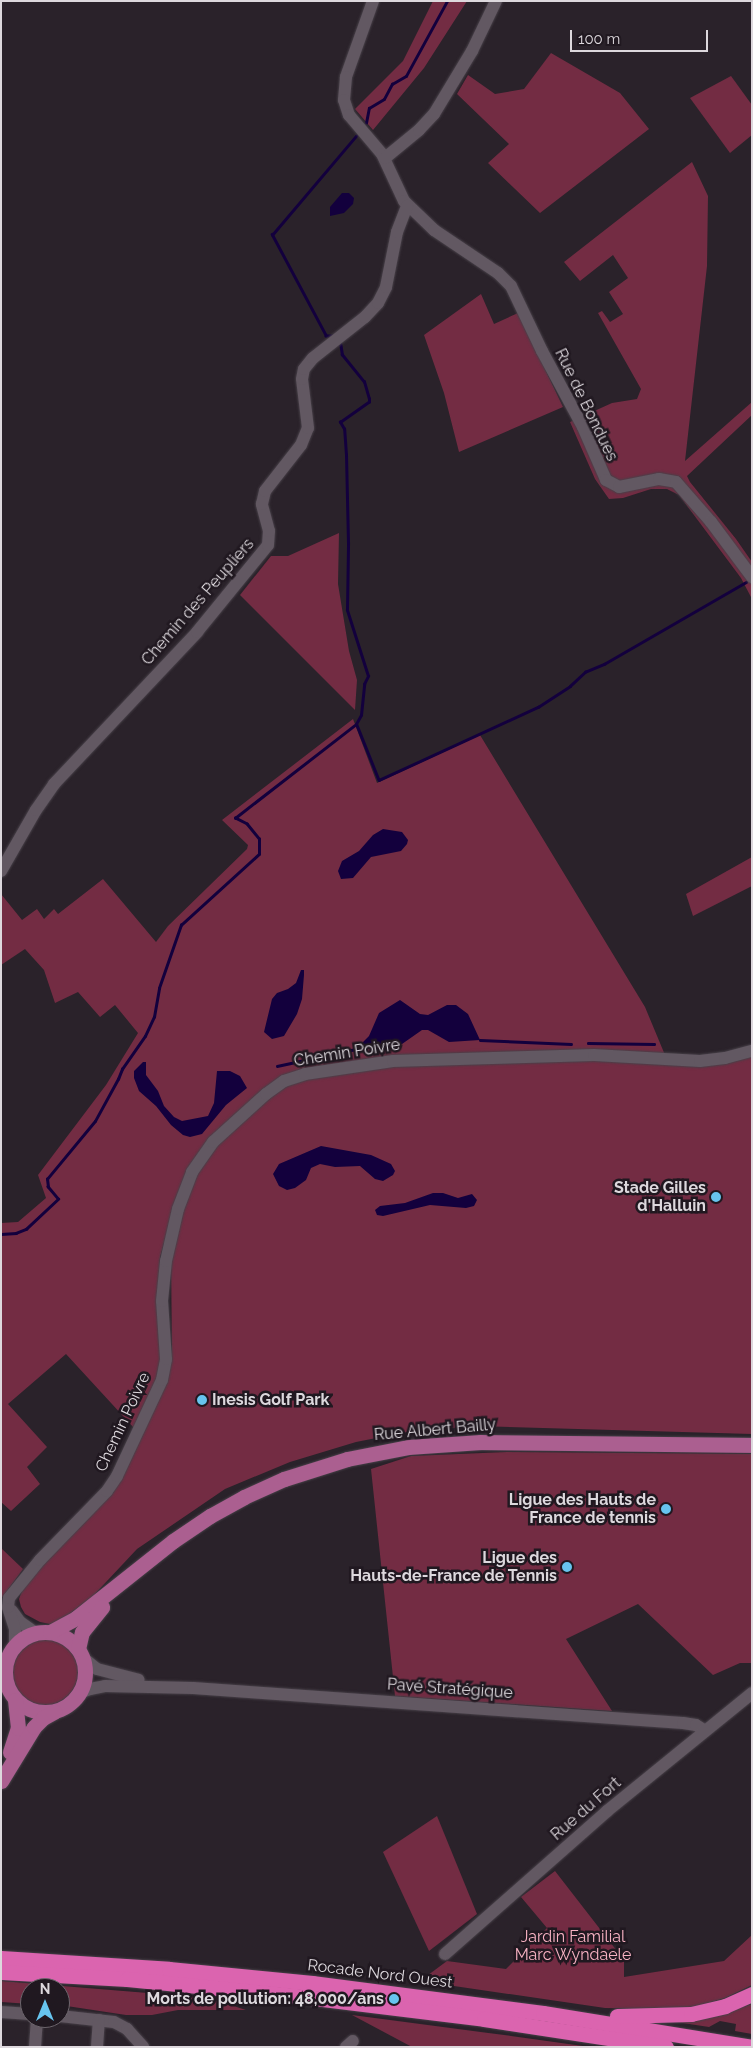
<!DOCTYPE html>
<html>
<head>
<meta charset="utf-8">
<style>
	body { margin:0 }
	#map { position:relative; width:753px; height:2048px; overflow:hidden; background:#2a222a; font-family:Raleway,sans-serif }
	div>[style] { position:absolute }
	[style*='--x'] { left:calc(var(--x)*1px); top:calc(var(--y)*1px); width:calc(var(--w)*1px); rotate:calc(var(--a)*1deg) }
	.green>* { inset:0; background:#732c43 }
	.round { border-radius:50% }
	.water>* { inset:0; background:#13003d }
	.stream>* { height:2.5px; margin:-1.25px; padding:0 1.25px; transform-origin:1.25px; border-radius:1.25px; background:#13003d }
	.roads { filter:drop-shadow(0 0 1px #474048) drop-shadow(0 0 1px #474048) }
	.minor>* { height:12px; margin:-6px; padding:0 6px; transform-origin:6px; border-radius:6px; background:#625862 }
	.major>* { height:15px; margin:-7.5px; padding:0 7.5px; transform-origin:7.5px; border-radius:7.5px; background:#ab5f90 }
	.major>.ring { margin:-7.5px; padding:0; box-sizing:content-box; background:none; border:15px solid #ab5f90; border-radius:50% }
	.highway>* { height:15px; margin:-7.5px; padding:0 7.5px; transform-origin:7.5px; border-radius:7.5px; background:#db64af }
	.dots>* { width:14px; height:14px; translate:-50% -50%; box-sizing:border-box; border:2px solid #201820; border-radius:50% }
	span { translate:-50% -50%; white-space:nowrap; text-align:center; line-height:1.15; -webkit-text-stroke:5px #201820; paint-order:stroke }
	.street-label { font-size:16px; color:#ddd8dd }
	.poi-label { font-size:16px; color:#ddd8dd; font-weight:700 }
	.right { translate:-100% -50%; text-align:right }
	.left { translate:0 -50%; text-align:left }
	.park-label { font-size:16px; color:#f8b2c3 }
	.frame { position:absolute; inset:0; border:2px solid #ddd8dd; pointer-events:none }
	.north { position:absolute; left:20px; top:1978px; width:50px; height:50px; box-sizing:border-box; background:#201820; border:1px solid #6c656c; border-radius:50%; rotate:0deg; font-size:14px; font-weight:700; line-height:20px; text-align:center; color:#ddd8dd }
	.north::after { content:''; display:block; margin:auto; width:18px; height:22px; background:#67c4ef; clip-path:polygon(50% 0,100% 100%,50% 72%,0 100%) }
	.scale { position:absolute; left:570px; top:30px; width:138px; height:22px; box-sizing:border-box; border:2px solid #ddd8dd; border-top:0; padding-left:6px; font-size:15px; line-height:18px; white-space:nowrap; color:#ddd8dd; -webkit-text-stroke:4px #201820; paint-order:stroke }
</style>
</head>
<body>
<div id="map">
	<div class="green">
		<div style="clip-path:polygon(433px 1px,467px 1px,424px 68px,373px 130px,355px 109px,403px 61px)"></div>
		<div style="clip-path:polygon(551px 53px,620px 93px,649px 129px,540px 213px,488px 163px,509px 144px,457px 94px,468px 75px,495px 94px,524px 89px)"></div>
		<div style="clip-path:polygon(731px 76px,752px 105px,752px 135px,730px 153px,690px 98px)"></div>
		<div style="clip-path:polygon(692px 162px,708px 196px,707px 266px,685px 461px,752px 402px,752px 415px,687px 476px,690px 482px,736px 539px,752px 562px,752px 599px,741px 578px,679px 495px,667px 489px,651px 489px,623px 498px,609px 499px,595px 479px,570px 422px,612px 403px,637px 399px,641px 389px,598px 313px,602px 311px,610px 322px,623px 314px,609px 292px,628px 278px,613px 255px,580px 281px,564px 262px)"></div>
		<div style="clip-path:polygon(481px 294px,494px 324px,518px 313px,563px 407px,459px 452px,444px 393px,424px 335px)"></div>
		<div style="clip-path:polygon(339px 533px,338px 584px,349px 651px,357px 680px,355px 710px,240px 595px,271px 556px,288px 556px)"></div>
		<div style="clip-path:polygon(353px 719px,377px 783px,480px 735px,645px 1007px,665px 1055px,719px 1055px,752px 1046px,752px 1434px,477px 1426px,412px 1431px,356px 1442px,290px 1462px,225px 1489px,137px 1549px,92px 1597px,61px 1620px,50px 1624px,40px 1622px,25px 1614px,21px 1607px,19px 1599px,22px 1591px,53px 1553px,113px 1493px,133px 1455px,172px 1357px,171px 1256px,195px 1158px,175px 1204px,160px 1257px,158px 1299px,161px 1365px,159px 1377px,134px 1428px,66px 1354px,8px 1404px,47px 1447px,27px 1467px,40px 1484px,11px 1511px,1px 1502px,1px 1223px,18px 1222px,46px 1198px,38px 1175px,106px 1085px,138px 1033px,115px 1005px,100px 1017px,78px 992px,55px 1003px,44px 970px,25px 949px,1px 965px,1px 894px,22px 920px,37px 909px,44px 919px,54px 909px,58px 914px,103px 879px,156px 942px,168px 926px,247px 849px,248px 845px,222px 820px)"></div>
		<div style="clip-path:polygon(752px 857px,752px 886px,693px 916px,686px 894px)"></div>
		<div style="clip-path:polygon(507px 1452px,752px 1454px,752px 1663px,740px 1663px,713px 1675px,638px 1604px,566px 1639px,612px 1711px,395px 1696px,371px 1469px,411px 1456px)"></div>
		<div style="clip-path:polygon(1px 1548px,23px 1569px,1px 1599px)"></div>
		<div class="round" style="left:12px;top:1639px;width:66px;height:66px"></div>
		<div style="clip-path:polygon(437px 1816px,477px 1914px,429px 1951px,383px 1852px)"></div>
		<div style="clip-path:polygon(555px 1871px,624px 1960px,624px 1977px,724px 1961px,752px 1935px,752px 1985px,725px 1998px,690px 2008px,654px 2009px,605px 2008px,420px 1981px,447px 1961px,506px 1969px,547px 1928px,521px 1897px)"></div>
		<div style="clip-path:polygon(1px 1981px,209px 1998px,246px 2010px,178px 2010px,152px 2015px,126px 2015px,60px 2005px,60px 1988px,30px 1988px,30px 2004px,1px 2002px)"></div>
		<div style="clip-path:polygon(752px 2004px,752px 2034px,735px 2031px,736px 2024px,720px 2021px,709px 2027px,676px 2022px,718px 2015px)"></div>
		<div style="clip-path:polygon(352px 2015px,511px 2036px,590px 2047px,412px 2047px)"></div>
	</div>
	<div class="water">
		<div style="clip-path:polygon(342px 193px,349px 193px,354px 198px,353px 204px,344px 213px,330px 216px,330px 207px)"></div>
		<div style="clip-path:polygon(383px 829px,402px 832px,408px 840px,407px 844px,401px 851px,371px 857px,353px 878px,341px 879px,338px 871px,342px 861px,359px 851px,373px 835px)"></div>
		<div style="clip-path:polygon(301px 970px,304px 970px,304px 975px,302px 999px,297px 1014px,284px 1036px,272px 1039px,264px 1032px,272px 999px,277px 993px,288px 989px,296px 983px)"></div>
		<div style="clip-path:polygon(400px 1000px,420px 1014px,428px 1015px,447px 1005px,456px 1005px,468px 1014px,480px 1040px,449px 1042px,428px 1030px,422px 1030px,402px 1044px,360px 1050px,359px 1046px,369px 1036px,379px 1013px)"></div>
		<div style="clip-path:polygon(143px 1062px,146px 1062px,146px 1075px,158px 1091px,164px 1106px,174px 1117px,182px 1121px,208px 1116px,214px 1103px,217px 1071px,230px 1071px,240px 1076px,247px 1088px,226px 1105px,202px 1134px,190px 1137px,183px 1135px,171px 1125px,156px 1106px,139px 1091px,134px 1078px,134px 1071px)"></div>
		<div style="clip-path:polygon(321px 1146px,371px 1155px,391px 1164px,395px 1171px,393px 1175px,383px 1181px,375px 1179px,360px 1166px,335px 1167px,320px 1164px,311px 1168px,306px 1180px,295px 1188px,287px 1190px,279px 1186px,273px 1174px,279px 1164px)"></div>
		<div style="clip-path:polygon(433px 1193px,443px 1193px,458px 1198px,472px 1194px,477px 1200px,474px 1206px,466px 1208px,430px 1205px,383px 1216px,377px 1215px,375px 1210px,380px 1206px,405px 1203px)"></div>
	</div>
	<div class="stream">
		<div style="--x:366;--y:123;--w:15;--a:-79"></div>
		<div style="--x:369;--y:108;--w:17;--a:-31"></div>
		<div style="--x:384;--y:99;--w:17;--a:-62"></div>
		<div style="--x:392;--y:84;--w:16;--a:-30"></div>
		<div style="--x:406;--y:76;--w:85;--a:-61.3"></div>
		<div style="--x:333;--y:336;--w:7;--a:180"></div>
		<div style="--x:326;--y:336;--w:115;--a:-118.1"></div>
		<div style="--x:272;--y:235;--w:130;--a:-49.7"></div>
		<div style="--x:357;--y:725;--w:59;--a:68.2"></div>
		<div style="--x:379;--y:780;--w:175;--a:-24.7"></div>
		<div style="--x:538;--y:707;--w:38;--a:-33"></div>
		<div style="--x:570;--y:686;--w:21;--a:-43"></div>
		<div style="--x:585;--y:672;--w:21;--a:-23"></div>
		<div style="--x:604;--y:664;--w:164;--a:-30"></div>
		<div style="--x:480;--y:1040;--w:91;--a:2.5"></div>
		<div style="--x:588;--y:1043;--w:66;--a:0.9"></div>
		<div style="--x:277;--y:1066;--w:85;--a:-12.2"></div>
		<div style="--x:1;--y:1234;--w:15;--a:-4"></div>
		<div style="--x:16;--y:1233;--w:11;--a:-22"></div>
		<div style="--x:26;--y:1229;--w:44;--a:-43.2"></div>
		<div style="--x:58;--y:1199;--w:16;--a:-130"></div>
		<div style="--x:48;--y:1187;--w:8;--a:-97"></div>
		<div style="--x:47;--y:1179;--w:75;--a:-50.4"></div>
		<div style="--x:95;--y:1121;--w:48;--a:-61.3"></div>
		<div style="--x:118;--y:1079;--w:11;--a:-68"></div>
		<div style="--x:122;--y:1069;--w:40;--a:-55.1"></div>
		<div style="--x:145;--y:1036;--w:21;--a:-65"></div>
		<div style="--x:154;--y:1017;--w:29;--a:-80"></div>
		<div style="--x:159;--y:988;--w:67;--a:-70.8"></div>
		<div style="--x:181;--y:925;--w:105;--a:-42.3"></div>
		<div style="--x:259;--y:854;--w:15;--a:-90"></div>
		<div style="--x:259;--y:839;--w:19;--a:-129"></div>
		<div style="--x:247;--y:824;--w:13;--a:-153"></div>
		<div style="--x:235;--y:818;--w:153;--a:-37.8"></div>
		<div style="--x:356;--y:724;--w:10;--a:-61"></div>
		<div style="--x:361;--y:715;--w:31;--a:-84"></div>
		<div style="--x:364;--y:684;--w:9;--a:-63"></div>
		<div style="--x:368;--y:676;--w:69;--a:-107.7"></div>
		<div style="--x:347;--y:610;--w:67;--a:-89.1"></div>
		<div style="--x:348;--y:543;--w:88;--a:-91.3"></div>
		<div style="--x:346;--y:455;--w:26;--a:-94"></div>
		<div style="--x:344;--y:429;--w:8;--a:-120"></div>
		<div style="--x:340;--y:422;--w:35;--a:-35"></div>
		<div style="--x:369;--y:402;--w:3;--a:-90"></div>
		<div style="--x:369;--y:399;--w:18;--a:-106"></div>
		<div style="--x:364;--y:382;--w:35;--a:-129"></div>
		<div style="--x:342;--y:355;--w:12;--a:-99"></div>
	</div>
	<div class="roads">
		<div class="minor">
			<div style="--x:373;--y:1;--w:81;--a:109.6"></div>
			<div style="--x:346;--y:77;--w:23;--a:95"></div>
			<div style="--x:344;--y:100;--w:16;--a:72"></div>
			<div style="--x:349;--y:115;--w:51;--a:49.8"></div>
			<div style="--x:382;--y:154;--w:52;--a:64.9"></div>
			<div style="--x:404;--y:201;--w:42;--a:44"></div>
			<div style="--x:434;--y:230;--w:77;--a:33.9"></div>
			<div style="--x:498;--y:273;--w:18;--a:45"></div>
			<div style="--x:511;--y:286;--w:72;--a:64.5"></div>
			<div style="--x:542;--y:351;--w:86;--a:61.7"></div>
			<div style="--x:583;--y:427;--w:58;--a:66.5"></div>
			<div style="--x:606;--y:480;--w:15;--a:28"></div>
			<div style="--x:619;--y:487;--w:41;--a:-11.3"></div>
			<div style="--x:659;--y:479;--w:17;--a:10"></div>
			<div style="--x:676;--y:482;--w:53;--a:48.8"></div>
			<div style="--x:711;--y:522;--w:69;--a:53.3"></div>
			<div style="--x:385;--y:158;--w:44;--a:-39.5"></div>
			<div style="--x:419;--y:130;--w:22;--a:-47"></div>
			<div style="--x:434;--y:114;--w:74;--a:-58.9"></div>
			<div style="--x:472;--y:51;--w:55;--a:-64.4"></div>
			<div style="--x:1;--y:871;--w:70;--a:-60.2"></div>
			<div style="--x:36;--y:810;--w:32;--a:-55"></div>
			<div style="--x:54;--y:784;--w:209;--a:-46.7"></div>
			<div style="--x:197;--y:632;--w:112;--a:-50.8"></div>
			<div style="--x:268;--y:545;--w:14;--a:-86"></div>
			<div style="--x:269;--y:531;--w:28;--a:-105"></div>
			<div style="--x:262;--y:504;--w:13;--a:-77"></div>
			<div style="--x:265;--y:491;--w:58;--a:-52"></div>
			<div style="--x:301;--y:445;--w:18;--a:-68"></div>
			<div style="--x:308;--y:428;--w:49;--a:-97"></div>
			<div style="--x:302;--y:379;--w:10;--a:-79"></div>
			<div style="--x:304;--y:369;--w:14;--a:-51"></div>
			<div style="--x:313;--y:358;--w:66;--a:-38.3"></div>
			<div style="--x:365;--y:317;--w:19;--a:-47"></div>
			<div style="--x:378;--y:303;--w:18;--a:-63"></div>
			<div style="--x:386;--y:287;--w:56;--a:-78.7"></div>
			<div style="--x:397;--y:232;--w:28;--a:-69"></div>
			<div style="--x:12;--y:1611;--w:14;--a:54"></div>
			<div style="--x:20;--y:1622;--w:19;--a:35"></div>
			<div style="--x:15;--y:1645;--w:16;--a:-90"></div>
			<div style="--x:15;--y:1629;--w:23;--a:-108"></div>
			<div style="--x:8;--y:1607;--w:9;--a:-84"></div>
			<div style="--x:9;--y:1598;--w:49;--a:-50.8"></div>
			<div style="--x:40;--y:1560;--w:96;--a:-45.8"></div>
			<div style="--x:107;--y:1491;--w:18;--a:-56"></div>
			<div style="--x:117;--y:1476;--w:106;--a:-64.9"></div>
			<div style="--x:162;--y:1380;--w:21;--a:-79"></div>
			<div style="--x:166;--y:1359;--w:58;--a:-93.9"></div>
			<div style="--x:162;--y:1301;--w:40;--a:-84.3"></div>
			<div style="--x:166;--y:1261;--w:53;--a:-77"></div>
			<div style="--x:178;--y:1209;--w:40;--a:-69"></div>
			<div style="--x:192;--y:1172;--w:37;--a:-55"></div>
			<div style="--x:213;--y:1142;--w:72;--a:-42.2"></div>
			<div style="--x:266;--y:1094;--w:22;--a:-36"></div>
			<div style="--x:284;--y:1081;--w:22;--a:-18"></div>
			<div style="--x:305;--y:1074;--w:89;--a:-8.4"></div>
			<div style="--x:393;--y:1061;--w:201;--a:-1.7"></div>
			<div style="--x:594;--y:1055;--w:106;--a:3.2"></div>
			<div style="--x:700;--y:1061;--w:25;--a:-7"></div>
			<div style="--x:725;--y:1058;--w:28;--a:-15"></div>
			<div style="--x:82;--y:1657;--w:19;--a:39"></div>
			<div style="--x:97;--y:1669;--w:43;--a:14.7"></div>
			<div style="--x:79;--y:1693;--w:12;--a:-20"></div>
			<div style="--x:90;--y:1689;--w:15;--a:-11"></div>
			<div style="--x:105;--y:1686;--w:88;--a:1.3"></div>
			<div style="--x:193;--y:1688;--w:491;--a:4.1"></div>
			<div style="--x:683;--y:1723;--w:13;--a:9"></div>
			<div style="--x:696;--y:1725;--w:9;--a:32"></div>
			<div style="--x:445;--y:1954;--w:216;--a:-41.4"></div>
			<div style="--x:607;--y:1811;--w:187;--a:-39.1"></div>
			<div style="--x:1;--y:2012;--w:29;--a:4"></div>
			<div style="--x:60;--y:2016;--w:54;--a:6.3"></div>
			<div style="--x:114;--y:2022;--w:15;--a:28"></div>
			<div style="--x:127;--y:2029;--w:24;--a:48"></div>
			<div style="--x:35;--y:2047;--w:29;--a:-86"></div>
			<div style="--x:97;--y:2047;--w:27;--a:-86"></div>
			<div style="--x:346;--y:2047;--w:9;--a:-41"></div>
		</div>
		<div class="major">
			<div class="ring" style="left:5px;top:1632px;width:65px;height:65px"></div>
			<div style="--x:50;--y:1632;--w:30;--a:-28"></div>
			<div style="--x:76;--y:1618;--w:124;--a:-38.4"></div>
			<div style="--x:173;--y:1541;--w:45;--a:-34"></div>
			<div style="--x:210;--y:1516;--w:39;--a:-29"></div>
			<div style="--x:244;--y:1497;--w:44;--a:-24.2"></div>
			<div style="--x:284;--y:1479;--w:66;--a:-17.6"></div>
			<div style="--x:347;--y:1459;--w:62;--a:-11.1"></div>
			<div style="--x:408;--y:1447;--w:73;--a:-3.9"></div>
			<div style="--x:481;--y:1442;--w:271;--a:0.6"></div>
			<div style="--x:78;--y:1649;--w:17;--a:-77"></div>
			<div style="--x:82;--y:1632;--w:32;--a:-51"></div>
			<div style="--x:10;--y:1752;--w:25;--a:-72"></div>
			<div style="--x:18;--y:1728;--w:28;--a:-96"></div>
			<div style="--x:1;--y:1781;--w:63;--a:-58.6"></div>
			<div style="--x:34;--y:1727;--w:13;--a:-45"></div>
			<div style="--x:43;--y:1718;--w:13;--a:-29"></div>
		</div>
		<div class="highway">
			<div style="--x:1;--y:1958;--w:168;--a:3.7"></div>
			<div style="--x:169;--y:1969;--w:144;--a:5.6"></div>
			<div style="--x:312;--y:1983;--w:233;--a:7.4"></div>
			<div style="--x:543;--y:2013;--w:212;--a:9.2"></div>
			<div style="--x:1;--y:1972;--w:126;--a:3.2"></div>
			<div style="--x:127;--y:1979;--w:180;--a:5.7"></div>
			<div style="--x:306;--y:1997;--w:179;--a:7"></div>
			<div style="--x:484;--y:2019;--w:184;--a:8.7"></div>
			<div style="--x:617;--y:2016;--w:74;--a:-1.5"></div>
			<div style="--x:691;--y:2014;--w:35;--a:-13"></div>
			<div style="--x:725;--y:2006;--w:30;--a:-24"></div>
		</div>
	</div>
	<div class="dots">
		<div style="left:716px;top:1197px;background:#67c4ef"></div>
		<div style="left:202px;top:1400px;background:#67c4ef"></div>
		<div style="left:666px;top:1509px;background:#67c4ef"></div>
		<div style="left:567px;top:1567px;background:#67c4ef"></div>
		<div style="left:394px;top:1999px;background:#67c4ef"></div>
	</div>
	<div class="street-label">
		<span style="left:586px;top:405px;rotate:64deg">Rue de Bondues</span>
		<span style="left:198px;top:602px;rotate:-49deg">Chemin des Peupliers</span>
		<span style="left:347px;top:1053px;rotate:-9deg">Chemin Poivre</span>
		<span style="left:123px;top:1422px;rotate:-65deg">Chemin Poivre</span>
		<span style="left:435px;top:1430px;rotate:-5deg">Rue Albert Bailly</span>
		<span style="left:450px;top:1689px;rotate:4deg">Pavé Stratégique</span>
		<span style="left:586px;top:1809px;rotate:-41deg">Rue du Fort</span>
		<span style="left:380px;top:1974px;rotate:7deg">Rocade Nord Ouest</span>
	</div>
	<div class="poi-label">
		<span class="right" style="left:706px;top:1197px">Stade Gilles<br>d'Halluin</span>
		<span class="left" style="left:212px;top:1400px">Inesis Golf Park</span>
		<span class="right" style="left:656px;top:1509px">Ligue des Hauts de<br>France de tennis</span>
		<span class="right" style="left:557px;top:1567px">Ligue des<br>Hauts-de-France de Tennis</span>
		<span class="right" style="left:384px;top:1999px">Morts de pollution: 48,000/ans</span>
	</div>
	<div class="park-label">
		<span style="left:573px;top:1946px">Jardin Familial<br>Marc Wyndaele</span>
	</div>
	<div class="frame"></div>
	<div class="north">N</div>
	<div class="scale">100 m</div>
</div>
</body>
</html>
